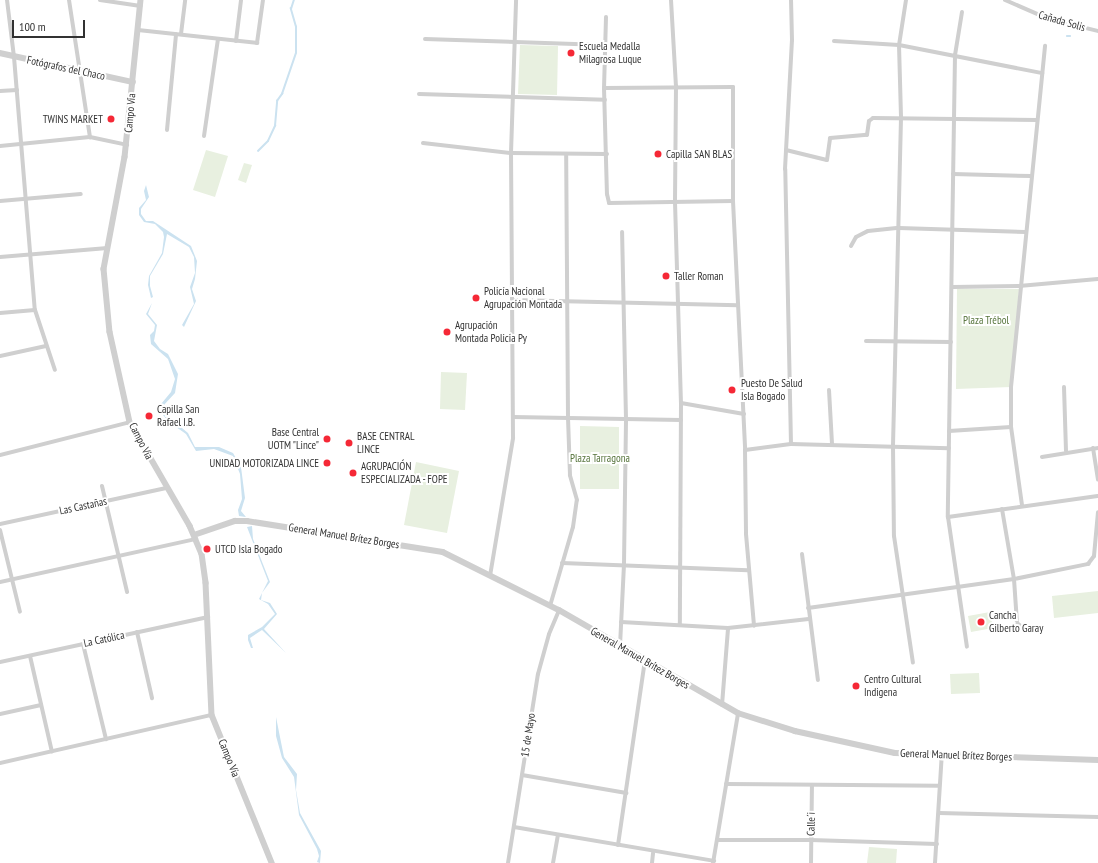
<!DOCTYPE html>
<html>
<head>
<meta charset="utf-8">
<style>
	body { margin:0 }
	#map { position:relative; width:1098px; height:863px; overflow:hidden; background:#fff; font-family:"PT Sans Narrow",sans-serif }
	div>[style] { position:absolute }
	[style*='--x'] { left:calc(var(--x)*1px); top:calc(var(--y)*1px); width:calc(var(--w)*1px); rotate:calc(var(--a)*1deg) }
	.green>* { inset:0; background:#e8f0e0 }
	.water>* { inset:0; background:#cbe2f0 }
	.stream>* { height:1.5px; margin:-0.75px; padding:0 0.75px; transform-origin:0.75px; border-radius:0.75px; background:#cbe2f0 }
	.minor>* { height:4px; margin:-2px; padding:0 2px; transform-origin:2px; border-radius:2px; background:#cfcfcf }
	.tertiary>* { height:5.5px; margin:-2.75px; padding:0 2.75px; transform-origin:2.75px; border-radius:2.75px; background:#cfcfcf }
	.dots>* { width:11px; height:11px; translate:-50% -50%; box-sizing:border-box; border:2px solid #fff; border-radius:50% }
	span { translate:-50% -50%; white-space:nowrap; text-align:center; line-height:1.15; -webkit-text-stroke:4px #fff; paint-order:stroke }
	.street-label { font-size:11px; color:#323232 }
	.poi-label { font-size:11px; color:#323232 }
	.left { translate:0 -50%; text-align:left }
	.right { translate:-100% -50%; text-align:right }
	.park-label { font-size:11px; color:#55733a }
	.scale { position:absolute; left:12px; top:20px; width:73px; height:18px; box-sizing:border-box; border:2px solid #323232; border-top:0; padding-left:5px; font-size:12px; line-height:14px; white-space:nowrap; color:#323232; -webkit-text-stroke:3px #fff; paint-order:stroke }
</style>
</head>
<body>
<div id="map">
	<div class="green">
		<div style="clip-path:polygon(520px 45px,558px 46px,557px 95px,518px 94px)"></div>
		<div style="clip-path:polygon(206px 150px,228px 156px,215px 197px,193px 190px)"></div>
		<div style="clip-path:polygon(244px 163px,252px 165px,246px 183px,238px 180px)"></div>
		<div style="clip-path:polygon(957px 289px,1019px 289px,1011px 387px,956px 389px)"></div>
		<div style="clip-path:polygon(441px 372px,467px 373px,465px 410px,440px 409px)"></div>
		<div style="clip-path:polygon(580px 426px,619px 427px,619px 489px,580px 489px)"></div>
		<div style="clip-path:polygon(416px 462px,459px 471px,447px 533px,404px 525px)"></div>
		<div style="clip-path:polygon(1098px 591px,1098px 613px,1054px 618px,1052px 596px)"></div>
		<div style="clip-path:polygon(990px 612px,993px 628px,971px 632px,968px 616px)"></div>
		<div style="clip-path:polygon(979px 673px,980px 693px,951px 694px,950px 674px)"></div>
		<div style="clip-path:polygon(869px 847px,897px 849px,896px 863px,867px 863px)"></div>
	</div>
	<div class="water">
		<div style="clip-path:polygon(146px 185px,149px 197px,141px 209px,141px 214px,146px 221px,153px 221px,191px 246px,197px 261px,195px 279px,192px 289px,196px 301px,184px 327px,182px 325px,194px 304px,190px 287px,195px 273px,194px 257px,189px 247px,167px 234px,163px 254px,150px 276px,150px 286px,153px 297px,151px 298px,148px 285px,149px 276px,162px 253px,164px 237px,163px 232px,155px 224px,144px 222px,139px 215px,139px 208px,146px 200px,144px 191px)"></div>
		<div style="clip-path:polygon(152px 303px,148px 314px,157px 325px,154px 341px,160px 349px,168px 354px,178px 374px,175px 393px,163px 406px,165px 414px,188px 433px,195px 447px,219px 447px,233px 453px,241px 467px,245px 498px,241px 511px,246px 517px,239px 516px,238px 510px,242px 499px,240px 474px,233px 456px,214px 449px,196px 451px,186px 434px,169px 422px,163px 415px,161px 404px,171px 392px,175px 379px,168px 359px,151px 344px,150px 335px,154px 331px,155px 325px,146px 314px)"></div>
		<div style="clip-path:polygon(252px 526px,253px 539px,270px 582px,262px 593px,261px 600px,270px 603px,277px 614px,264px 629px,286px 653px,262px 630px,250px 638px,253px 648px,251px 648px,248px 640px,248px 635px,262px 627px,275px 614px,268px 604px,259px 599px,268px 581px,247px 527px)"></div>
		<div style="clip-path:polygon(276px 717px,284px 757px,297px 774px,296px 790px,300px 813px,321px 851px,320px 863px,317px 862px,319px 856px,317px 849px,299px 815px,294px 777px,282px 758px,276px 736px)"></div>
	</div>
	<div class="stream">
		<div style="--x:1067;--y:36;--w:3;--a:0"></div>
		<div style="--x:258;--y:151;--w:14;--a:-45"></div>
		<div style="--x:268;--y:141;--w:17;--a:-65"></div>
		<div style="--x:275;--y:126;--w:25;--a:-85"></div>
		<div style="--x:277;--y:101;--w:9;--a:-54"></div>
		<div style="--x:282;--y:94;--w:43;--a:-71.1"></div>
		<div style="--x:296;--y:53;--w:26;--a:-90"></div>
		<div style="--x:296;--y:27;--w:19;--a:-106"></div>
		<div style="--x:291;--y:9;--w:9;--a:-72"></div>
	</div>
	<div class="minor">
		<div style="--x:7;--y:0;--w:57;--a:83"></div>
		<div style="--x:14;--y:57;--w:254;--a:85.3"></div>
		<div style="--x:35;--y:310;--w:63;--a:71.6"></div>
		<div style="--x:69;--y:0;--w:139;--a:81.3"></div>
		<div style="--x:100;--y:0;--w:41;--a:8.3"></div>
		<div style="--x:671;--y:0;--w:86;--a:86.7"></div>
		<div style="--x:676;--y:86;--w:116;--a:90.5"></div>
		<div style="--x:675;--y:202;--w:201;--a:88.3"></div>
		<div style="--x:681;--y:403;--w:222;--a:90.3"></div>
		<div style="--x:906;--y:0;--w:46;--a:98.8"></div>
		<div style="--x:899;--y:45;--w:73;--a:88.4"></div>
		<div style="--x:901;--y:118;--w:328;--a:91.4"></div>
		<div style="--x:893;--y:446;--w:90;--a:89.4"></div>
		<div style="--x:894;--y:536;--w:128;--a:81.5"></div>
		<div style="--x:1005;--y:0;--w:48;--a:23.4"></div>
		<div style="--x:1049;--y:19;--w:50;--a:13.8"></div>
		<div style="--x:962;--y:12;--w:44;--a:99.2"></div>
		<div style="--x:955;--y:55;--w:462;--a:90.9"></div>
		<div style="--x:948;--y:517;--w:131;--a:81.7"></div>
		<div style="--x:606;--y:17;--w:71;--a:91.6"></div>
		<div style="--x:604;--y:88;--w:106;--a:88.4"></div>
		<div style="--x:607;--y:194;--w:9;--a:77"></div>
		<div style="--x:609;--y:203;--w:124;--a:-0.9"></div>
		<div style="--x:138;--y:30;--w:120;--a:6.2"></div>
		<div style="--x:257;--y:43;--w:43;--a:-82.1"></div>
		<div style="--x:181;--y:34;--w:34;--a:-83"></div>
		<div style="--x:425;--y:39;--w:179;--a:1.9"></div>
		<div style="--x:236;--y:41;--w:41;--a:-83"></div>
		<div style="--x:834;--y:41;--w:65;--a:3.5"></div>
		<div style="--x:899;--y:45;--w:146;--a:11.1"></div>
		<div style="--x:604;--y:88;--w:129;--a:-0.4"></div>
		<div style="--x:733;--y:87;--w:114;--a:90"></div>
		<div style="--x:733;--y:201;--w:249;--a:87.2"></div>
		<div style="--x:745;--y:450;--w:84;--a:89.3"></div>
		<div style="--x:746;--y:534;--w:92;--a:85"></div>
		<div style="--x:0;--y:91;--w:17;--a:-3"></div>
		<div style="--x:419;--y:94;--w:186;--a:1.8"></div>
		<div style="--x:167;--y:130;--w:96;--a:-84.6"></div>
		<div style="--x:204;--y:136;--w:98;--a:-81.8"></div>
		<div style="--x:423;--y:143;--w:89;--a:6.5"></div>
		<div style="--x:511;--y:153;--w:96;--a:0.6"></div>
		<div style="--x:0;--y:146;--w:90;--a:-5.7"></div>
		<div style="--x:90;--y:137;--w:38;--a:12"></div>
		<div style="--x:786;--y:150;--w:42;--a:13.7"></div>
		<div style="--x:827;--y:160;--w:22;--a:-82"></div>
		<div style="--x:830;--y:138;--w:37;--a:-5"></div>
		<div style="--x:867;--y:135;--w:14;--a:-82"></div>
		<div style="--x:869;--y:121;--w:5;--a:-37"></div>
		<div style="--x:873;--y:118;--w:164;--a:0.7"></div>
		<div style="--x:953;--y:174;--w:78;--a:1.5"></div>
		<div style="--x:0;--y:201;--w:81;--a:-4.9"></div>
		<div style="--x:851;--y:246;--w:10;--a:-61"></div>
		<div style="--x:856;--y:237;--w:13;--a:-27"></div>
		<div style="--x:868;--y:231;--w:31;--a:-6"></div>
		<div style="--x:899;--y:228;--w:126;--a:1.8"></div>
		<div style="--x:0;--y:257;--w:108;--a:-4.8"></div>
		<div style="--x:953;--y:287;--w:66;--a:-0.9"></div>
		<div style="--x:1019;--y:286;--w:79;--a:-5.1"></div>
		<div style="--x:512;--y:300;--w:226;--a:1.3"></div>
		<div style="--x:0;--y:313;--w:35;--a:-5"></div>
		<div style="--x:866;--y:341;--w:85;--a:0.7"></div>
		<div style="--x:0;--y:356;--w:47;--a:-12.3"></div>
		<div style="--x:1064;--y:387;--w:64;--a:88.2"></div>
		<div style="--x:829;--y:390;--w:54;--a:86.8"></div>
		<div style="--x:681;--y:403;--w:64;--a:9.9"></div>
		<div style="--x:513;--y:417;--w:168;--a:1"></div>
		<div style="--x:949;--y:431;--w:62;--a:-3.7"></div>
		<div style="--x:791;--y:444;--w:275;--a:-91.2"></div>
		<div style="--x:785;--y:169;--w:129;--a:-86.9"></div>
		<div style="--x:792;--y:40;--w:40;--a:-91.4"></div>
		<div style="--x:1093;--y:448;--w:32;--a:81"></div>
		<div style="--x:745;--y:450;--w:46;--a:-7.4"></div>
		<div style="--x:791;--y:444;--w:158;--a:1.5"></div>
		<div style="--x:0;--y:455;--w:134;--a:-14.2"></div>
		<div style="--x:1042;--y:457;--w:57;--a:-9.1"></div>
		<div style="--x:102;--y:486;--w:109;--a:76.7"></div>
		<div style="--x:1022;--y:505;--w:79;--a:-98"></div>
		<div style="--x:1011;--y:427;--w:40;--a:-90"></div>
		<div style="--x:1011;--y:387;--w:343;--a:-84.3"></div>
		<div style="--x:1002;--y:509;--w:71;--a:80.3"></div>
		<div style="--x:1014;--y:579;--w:44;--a:86.1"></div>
		<div style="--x:1017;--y:623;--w:6;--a:39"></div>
		<div style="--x:948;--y:517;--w:151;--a:-8"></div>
		<div style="--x:0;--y:524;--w:170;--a:-12.2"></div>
		<div style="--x:0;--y:530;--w:84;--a:76.3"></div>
		<div style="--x:802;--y:554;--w:127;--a:82.8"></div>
		<div style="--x:562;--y:563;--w:186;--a:2.2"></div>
		<div style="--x:490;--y:576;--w:140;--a:-80.5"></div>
		<div style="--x:513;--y:438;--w:285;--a:-90.4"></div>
		<div style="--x:511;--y:153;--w:153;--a:-88.1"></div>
		<div style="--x:0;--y:582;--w:201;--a:-12.4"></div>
		<div style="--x:550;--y:606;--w:82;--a:-73.8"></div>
		<div style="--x:573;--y:527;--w:27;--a:-82"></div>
		<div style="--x:577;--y:500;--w:26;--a:-106"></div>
		<div style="--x:570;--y:475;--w:58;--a:-92"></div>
		<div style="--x:568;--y:417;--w:263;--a:-90.4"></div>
		<div style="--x:808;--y:608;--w:208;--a:-8"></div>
		<div style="--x:1014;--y:579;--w:76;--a:-11.5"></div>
		<div style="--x:1088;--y:564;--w:10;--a:-53"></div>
		<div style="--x:1094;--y:556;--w:44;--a:-84.8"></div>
		<div style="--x:621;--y:622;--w:107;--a:3.2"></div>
		<div style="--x:728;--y:628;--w:81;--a:-6.4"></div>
		<div style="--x:137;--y:632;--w:68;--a:77.2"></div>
		<div style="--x:83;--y:644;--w:98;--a:76.4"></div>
		<div style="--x:620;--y:646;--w:82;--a:-87.2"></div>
		<div style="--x:624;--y:564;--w:145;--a:-89.2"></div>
		<div style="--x:626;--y:419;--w:187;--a:-91.2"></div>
		<div style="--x:30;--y:656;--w:98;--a:77.1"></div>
		<div style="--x:0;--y:662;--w:213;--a:-12.2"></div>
		<div style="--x:722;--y:705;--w:77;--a:-85.5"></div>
		<div style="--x:0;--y:714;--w:42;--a:-12.4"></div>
		<div style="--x:0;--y:763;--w:217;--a:-12.8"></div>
		<div style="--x:522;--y:775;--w:106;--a:9.8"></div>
		<div style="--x:726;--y:784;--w:213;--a:0.5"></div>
		<div style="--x:939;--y:813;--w:159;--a:1.4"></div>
		<div style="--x:514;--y:827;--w:203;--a:9.6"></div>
		<div style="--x:718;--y:840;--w:93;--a:0"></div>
		<div style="--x:811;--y:840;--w:126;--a:1.8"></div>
		<div style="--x:618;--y:845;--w:187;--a:-81.7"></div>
		<div style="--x:508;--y:863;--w:191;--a:-81"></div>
		<div style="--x:538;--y:674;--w:41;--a:-74.6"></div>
		<div style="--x:549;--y:634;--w:26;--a:-67"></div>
		<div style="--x:553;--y:863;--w:28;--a:-80"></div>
		<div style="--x:652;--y:863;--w:10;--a:-84"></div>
		<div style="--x:713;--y:863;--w:152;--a:-80.5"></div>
		<div style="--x:811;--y:863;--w:77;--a:-89.3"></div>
		<div style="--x:935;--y:863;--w:110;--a:-86.4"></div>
	</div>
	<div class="tertiary">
		<div style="--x:141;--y:0;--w:158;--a:95.8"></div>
		<div style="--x:125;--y:157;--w:114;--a:100.6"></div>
		<div style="--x:104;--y:269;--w:63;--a:84.6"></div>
		<div style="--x:110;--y:332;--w:92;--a:77.5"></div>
		<div style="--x:130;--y:422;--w:120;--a:60"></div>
		<div style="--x:190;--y:526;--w:30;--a:67"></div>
		<div style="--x:202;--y:554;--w:29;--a:82"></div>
		<div style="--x:206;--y:583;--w:132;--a:87.4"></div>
		<div style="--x:212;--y:715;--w:160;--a:67.9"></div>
		<div style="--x:0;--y:53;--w:136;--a:12.3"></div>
		<div style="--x:194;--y:535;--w:43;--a:-18.9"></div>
		<div style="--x:235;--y:521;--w:12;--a:0"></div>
		<div style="--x:247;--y:521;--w:198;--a:9"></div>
		<div style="--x:443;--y:552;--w:130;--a:26.6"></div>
		<div style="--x:559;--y:610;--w:207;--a:29.9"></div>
		<div style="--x:738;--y:713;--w:60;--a:17.5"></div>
		<div style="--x:795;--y:731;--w:102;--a:12.4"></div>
		<div style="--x:895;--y:753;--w:203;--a:2"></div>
	</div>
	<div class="dots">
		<div style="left:571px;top:53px;background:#f52836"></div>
		<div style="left:111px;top:119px;background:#f52836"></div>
		<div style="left:658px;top:154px;background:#f52836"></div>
		<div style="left:666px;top:276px;background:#f52836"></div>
		<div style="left:476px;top:298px;background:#f52836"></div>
		<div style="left:447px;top:332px;background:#f52836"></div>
		<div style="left:732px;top:390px;background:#f52836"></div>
		<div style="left:149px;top:416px;background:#f52836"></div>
		<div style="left:327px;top:439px;background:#f52836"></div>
		<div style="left:349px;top:443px;background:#f52836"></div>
		<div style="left:327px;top:463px;background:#f52836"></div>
		<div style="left:353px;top:473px;background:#f52836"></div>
		<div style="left:207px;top:549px;background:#f52836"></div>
		<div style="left:981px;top:622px;background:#f52836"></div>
		<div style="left:856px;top:686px;background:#f52836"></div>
	</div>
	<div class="street-label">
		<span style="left:1062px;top:21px;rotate:16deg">Cañada Solis</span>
		<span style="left:66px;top:68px;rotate:12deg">Fotógrafos del Chaco</span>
		<span style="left:130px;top:113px;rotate:-85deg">Campo Vía</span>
		<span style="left:141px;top:441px;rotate:63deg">Campo Vía</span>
		<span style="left:83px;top:506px;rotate:-12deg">Las Castañas</span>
		<span style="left:344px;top:536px;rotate:9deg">General Manuel Brítez Borges</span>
		<span style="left:104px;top:639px;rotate:-12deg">La Católica</span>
		<span style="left:640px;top:658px;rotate:30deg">General Manuel Brítez Borges</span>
		<span style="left:528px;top:735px;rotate:-81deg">15 de Mayo</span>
		<span style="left:956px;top:755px;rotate:2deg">General Manuel Brítez Borges</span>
		<span style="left:229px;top:758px;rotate:68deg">Campo Vía</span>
		<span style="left:811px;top:824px;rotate:-89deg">Calle´i</span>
	</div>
	<div class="poi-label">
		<span class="left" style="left:579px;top:53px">Escuela Medalla<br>Milagrosa Luque</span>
		<span class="right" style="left:103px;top:119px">TWINS MARKET</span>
		<span class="left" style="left:666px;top:154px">Capilla SAN BLAS</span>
		<span class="left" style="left:674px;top:276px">Taller Roman</span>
		<span class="left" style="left:484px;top:298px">Policía Nacional<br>Agrupación Montada</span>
		<span class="left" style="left:455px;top:332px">Agrupación<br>Montada Policia Py</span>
		<span class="left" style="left:741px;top:390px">Puesto De Salud<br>Isla Bogado</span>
		<span class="left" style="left:157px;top:416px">Capilla San<br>Rafael I.B.</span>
		<span class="right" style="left:319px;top:439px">Base Central<br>UOTM "Lince"</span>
		<span class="left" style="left:357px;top:443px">BASE CENTRAL<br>LINCE</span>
		<span class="right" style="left:319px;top:463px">UNIDAD MOTORIZADA LINCE</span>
		<span class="left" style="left:361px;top:473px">AGRUPACIÓN<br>ESPECIALIZADA - FOPE</span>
		<span class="left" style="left:215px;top:549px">UTCD Isla Bogado</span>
		<span class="left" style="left:989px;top:622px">Cancha<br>Gilberto Garay</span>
		<span class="left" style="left:864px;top:686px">Centro Cultural<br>Indigena</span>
	</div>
	<div class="park-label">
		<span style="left:986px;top:320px">Plaza Trébol</span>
		<span style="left:600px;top:458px">Plaza Tarragona</span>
	</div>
	<div class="scale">100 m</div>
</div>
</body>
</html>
